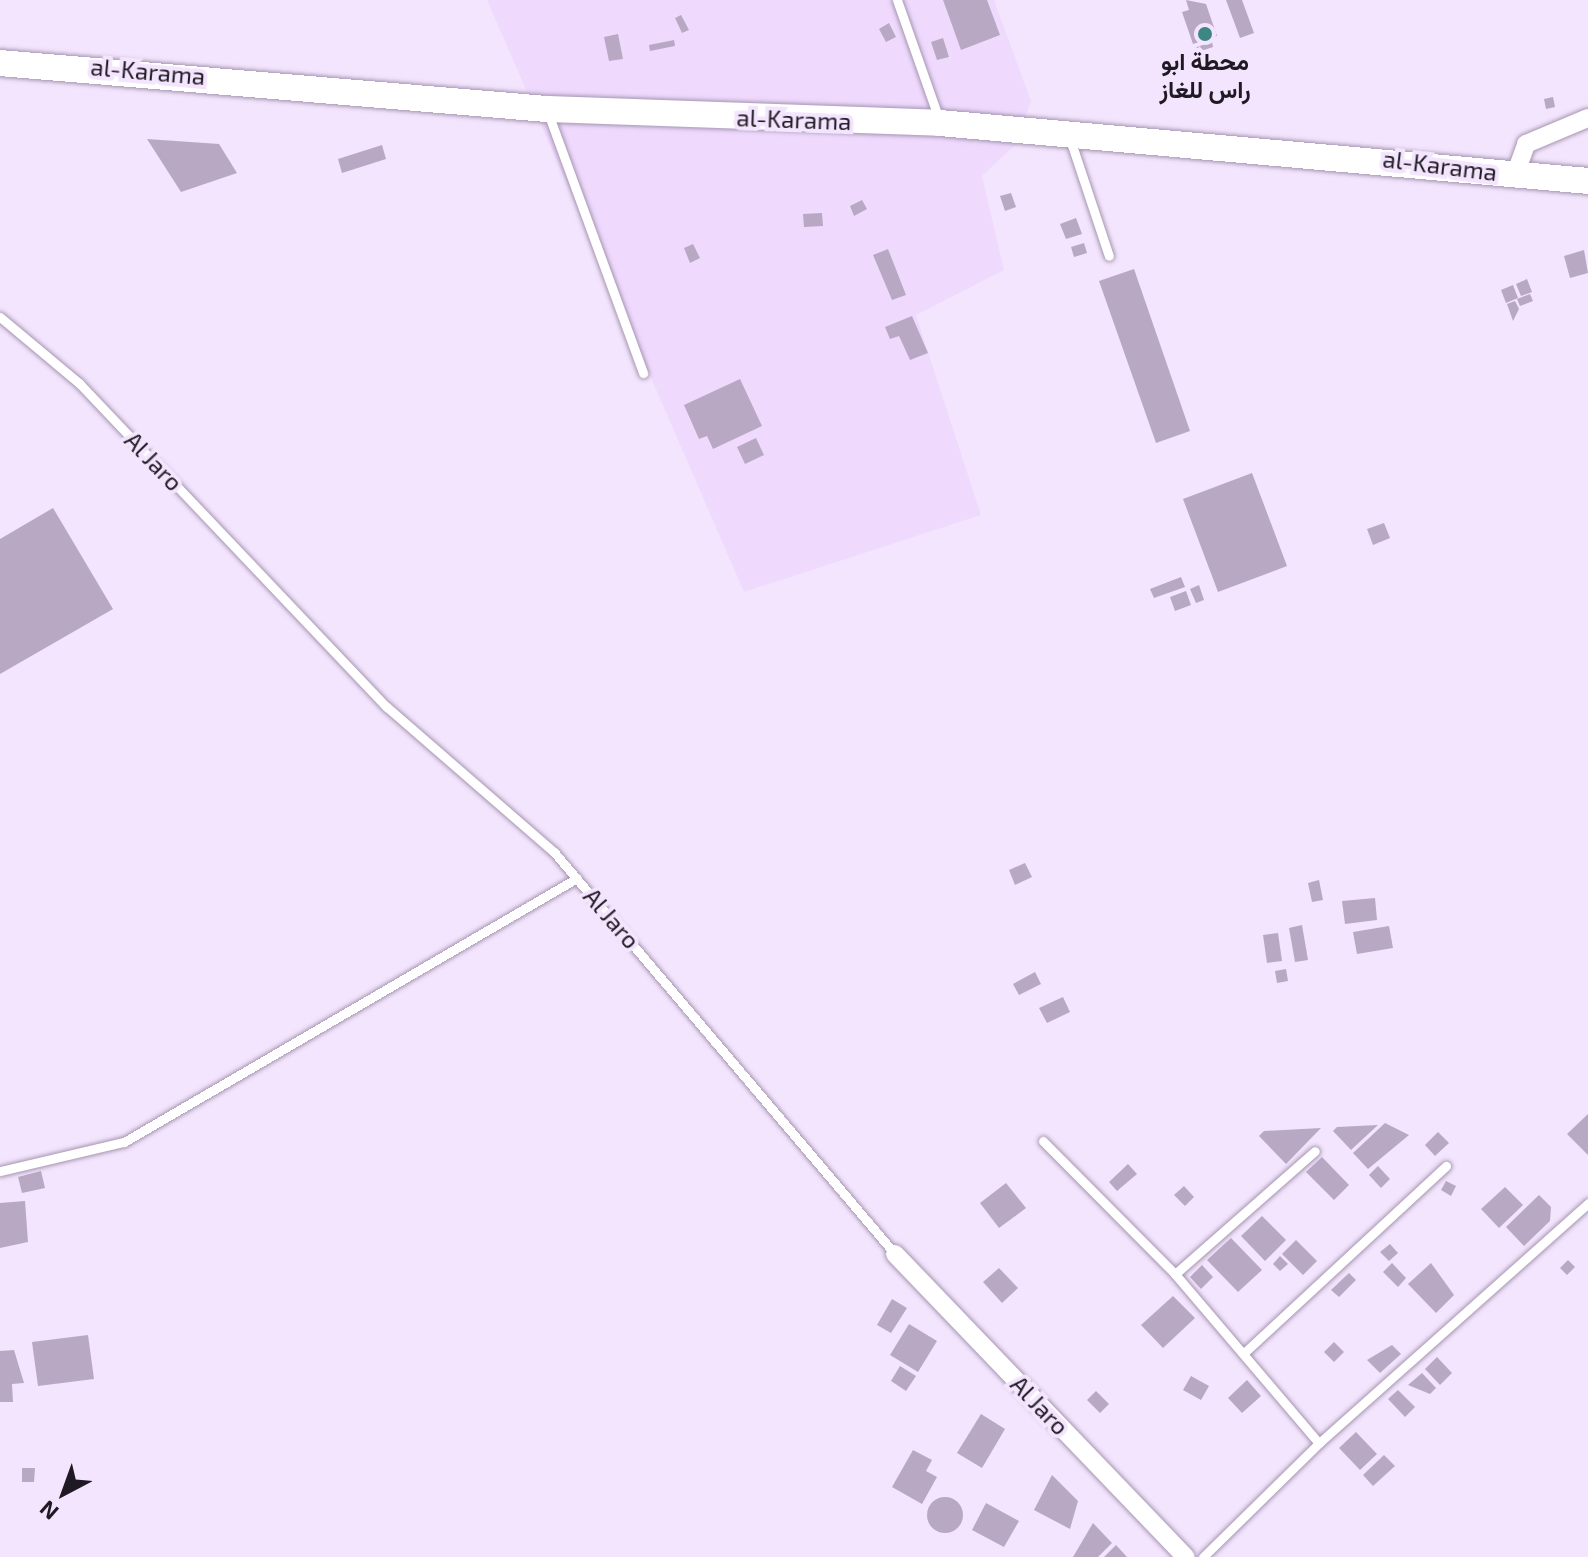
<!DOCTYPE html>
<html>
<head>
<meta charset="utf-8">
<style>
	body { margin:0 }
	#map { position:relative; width:1588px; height:1557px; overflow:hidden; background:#f3e5fd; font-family:"Exo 2",Vazirmatn,sans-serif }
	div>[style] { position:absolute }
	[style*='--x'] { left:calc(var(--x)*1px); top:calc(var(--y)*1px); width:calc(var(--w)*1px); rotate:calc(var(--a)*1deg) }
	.built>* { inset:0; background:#efdafe }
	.building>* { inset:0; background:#b8a8c4 }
	.round { border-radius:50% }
	.roads { filter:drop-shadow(0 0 2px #a695b1) drop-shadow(0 0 2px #a695b1) }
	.service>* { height:9px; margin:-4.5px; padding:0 4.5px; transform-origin:4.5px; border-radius:4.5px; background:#fff }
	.minor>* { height:18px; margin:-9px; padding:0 9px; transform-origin:9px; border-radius:9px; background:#fff }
	.secondary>* { height:26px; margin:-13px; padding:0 13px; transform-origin:13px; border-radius:13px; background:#fff }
	.dots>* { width:22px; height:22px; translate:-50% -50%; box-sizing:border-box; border:4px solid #f3e5fd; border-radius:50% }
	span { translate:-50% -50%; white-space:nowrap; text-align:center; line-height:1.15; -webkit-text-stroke:8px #f3e5fd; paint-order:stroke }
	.poi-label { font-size:24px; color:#1f1923; font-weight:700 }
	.street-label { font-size:24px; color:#1f1923 }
	.north { position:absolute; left:24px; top:1453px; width:80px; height:80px; -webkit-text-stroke:6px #f3e5fd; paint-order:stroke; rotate:221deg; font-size:22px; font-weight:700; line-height:32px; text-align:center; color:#1f1923 }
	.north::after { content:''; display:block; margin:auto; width:28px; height:36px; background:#1f1923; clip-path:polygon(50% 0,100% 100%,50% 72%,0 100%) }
</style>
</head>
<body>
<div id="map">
	<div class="built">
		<div style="clip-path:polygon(487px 0,994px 0,1031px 101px,1016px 144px,982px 176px,1004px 270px,916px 315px,981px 515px,744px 592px)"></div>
	</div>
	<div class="building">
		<div style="clip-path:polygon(943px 0,987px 0,1000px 35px,961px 50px)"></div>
		<div style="clip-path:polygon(1186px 0,1206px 4px,1217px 36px,1193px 44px,1182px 12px,1189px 10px)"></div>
		<div style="clip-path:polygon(1226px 0,1242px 0,1254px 33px,1240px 38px)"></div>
		<div style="clip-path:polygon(681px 15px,689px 30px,682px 33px,675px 18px)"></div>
		<div style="clip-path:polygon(889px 23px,896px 37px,886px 42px,879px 29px)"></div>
		<div style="clip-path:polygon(618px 34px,623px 59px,609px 61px,604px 37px)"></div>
		<div style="clip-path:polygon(943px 38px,949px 57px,937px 60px,931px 42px)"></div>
		<div style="clip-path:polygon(674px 40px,675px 46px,650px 51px,649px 45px)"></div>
		<div style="clip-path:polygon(1212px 42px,1213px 47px,1195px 53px,1194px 48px)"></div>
		<div style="clip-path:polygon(1553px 97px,1555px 107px,1546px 109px,1544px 99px)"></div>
		<div style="clip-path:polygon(147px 139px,219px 144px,237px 173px,181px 192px)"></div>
		<div style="clip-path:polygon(382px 145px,386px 159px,342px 173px,338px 159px)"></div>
		<div style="clip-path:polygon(1011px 193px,1016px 207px,1005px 211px,1000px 196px)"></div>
		<div style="clip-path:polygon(862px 200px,867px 209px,854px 216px,850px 206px)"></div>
		<div style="clip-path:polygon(822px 213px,823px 226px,804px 227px,803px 214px)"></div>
		<div style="clip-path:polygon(1076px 218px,1082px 234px,1066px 239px,1060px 224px)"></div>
		<div style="clip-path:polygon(1084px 243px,1087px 253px,1074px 257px,1071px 247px)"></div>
		<div style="clip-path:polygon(693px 244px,700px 258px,690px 263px,684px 248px)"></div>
		<div style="clip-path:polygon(888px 249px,906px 295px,892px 300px,873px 255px)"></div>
		<div style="clip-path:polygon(1584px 250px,1588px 273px,1570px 278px,1564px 256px)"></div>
		<div style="clip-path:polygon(1134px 269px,1190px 431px,1156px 443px,1099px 281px)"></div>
		<div style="clip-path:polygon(1527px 279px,1532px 292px,1521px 296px,1516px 284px)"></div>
		<div style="clip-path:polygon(1513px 285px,1518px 298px,1506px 303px,1501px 290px)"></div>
		<div style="clip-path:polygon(1530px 294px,1533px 301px,1520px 306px,1517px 299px)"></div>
		<div style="clip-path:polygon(1515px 301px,1519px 309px,1513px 321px,1507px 304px)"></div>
		<div style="clip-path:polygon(912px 316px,928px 353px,910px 360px,899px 336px,890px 339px,885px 327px)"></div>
		<div style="clip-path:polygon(740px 379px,762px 426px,713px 449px,707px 436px,699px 439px,684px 405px)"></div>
		<div style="clip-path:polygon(756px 438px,764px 455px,745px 464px,737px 447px)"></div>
		<div style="clip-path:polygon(1252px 473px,1287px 566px,1218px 592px,1183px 499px)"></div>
		<div style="clip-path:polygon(53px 508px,113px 609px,0 674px,0 539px)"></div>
		<div style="clip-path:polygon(1384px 523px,1390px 538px,1373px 545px,1367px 529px)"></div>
		<div style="clip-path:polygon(1181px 577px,1185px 587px,1154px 598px,1150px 589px)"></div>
		<div style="clip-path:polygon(1199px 585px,1204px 600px,1196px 603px,1190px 589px)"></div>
		<div style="clip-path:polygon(1186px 591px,1191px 605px,1175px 611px,1170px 597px)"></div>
		<div style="clip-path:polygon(1025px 863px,1032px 877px,1015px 885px,1009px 870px)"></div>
		<div style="clip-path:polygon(1319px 880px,1323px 900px,1312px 902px,1308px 883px)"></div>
		<div style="clip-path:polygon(1375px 898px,1377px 920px,1345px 924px,1342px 901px)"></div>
		<div style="clip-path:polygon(1302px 925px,1308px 960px,1295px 962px,1289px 928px)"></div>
		<div style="clip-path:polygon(1389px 926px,1393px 948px,1357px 954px,1353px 932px)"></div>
		<div style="clip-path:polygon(1278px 933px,1282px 961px,1267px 963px,1263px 935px)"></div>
		<div style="clip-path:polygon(1286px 969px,1288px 981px,1277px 983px,1275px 971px)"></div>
		<div style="clip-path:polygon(1035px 972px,1041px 984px,1019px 995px,1013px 984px)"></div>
		<div style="clip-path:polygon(1063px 997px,1070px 1012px,1047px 1023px,1039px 1008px)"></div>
		<div style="clip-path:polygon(1588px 1114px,1588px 1155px,1567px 1134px)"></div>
		<div style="clip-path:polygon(1385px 1123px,1409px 1135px,1368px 1169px,1353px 1153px)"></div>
		<div style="clip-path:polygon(1378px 1125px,1351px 1150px,1333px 1131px,1337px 1127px)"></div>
		<div style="clip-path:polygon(1321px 1128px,1286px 1164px,1259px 1136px,1264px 1131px)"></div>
		<div style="clip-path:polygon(1438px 1132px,1449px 1143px,1435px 1156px,1425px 1145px)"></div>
		<div style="clip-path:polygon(1322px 1157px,1349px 1185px,1334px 1200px,1306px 1172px)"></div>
		<div style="clip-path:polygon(1128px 1164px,1137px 1174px,1117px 1191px,1109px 1182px)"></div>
		<div style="clip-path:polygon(1378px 1166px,1390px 1179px,1381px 1188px,1369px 1175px)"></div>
		<div style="clip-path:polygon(41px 1171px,45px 1188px,22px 1193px,18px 1177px)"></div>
		<div style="clip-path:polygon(1446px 1181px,1456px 1186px,1451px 1196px,1441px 1190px)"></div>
		<div style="clip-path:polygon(1006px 1183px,1026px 1208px,999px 1228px,980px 1203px)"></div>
		<div style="clip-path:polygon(1184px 1186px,1194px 1197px,1185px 1206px,1174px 1195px)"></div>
		<div style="clip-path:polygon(1505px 1187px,1523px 1205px,1499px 1228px,1481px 1209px)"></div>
		<div style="clip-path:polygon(1539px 1195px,1551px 1207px,1550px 1221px,1524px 1246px,1506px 1227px)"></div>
		<div style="clip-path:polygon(25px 1201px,28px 1242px,0 1248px,0 1203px)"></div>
		<div style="clip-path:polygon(1262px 1216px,1286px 1240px,1265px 1261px,1241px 1236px)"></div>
		<div style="clip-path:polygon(1231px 1238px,1262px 1270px,1238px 1292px,1207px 1260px)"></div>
		<div style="clip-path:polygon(1296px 1240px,1317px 1261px,1303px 1275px,1282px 1254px)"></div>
		<div style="clip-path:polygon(1390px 1244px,1398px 1253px,1389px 1261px,1380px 1252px)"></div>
		<div style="clip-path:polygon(1280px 1256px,1288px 1264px,1280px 1271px,1273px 1264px)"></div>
		<div style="clip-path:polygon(1568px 1260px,1575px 1267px,1567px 1275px,1560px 1268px)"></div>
		<div style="clip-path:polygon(1392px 1263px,1406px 1278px,1398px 1287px,1383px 1272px)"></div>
		<div style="clip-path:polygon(1431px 1263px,1454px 1295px,1436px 1313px,1408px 1284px)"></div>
		<div style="clip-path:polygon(1202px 1265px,1213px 1277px,1201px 1289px,1190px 1277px)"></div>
		<div style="clip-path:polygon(999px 1268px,1018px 1288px,1002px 1303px,983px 1282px)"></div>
		<div style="clip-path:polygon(1349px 1273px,1356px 1280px,1339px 1297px,1331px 1290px)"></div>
		<div style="clip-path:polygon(1173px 1296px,1195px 1318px,1163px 1348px,1141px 1325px)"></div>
		<div style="clip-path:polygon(892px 1299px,907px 1308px,891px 1333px,877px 1325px)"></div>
		<div style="clip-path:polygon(909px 1324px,937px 1341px,918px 1372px,890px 1355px)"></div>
		<div style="clip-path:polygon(88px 1335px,94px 1379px,38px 1386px,32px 1342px)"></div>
		<div style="clip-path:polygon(1334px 1342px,1344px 1352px,1334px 1362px,1324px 1352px)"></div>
		<div style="clip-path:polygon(1392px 1345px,1401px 1354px,1380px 1373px,1367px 1360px)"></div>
		<div style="clip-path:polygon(14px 1350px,24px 1383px,12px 1384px,13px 1402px,0 1402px,0 1351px)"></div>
		<div style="clip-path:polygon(1437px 1357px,1452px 1373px,1440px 1385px,1425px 1369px)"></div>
		<div style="clip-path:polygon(900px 1366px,916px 1376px,906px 1391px,891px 1381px)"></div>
		<div style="clip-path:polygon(1422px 1373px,1436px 1388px,1430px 1394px,1408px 1385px)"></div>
		<div style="clip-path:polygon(1191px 1376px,1209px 1386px,1201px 1400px,1183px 1390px)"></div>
		<div style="clip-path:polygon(1247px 1380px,1261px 1396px,1242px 1413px,1228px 1398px)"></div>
		<div style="clip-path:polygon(1398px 1390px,1415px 1407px,1405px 1417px,1388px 1399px)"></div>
		<div style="clip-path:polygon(1096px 1391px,1109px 1404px,1100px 1413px,1087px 1400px)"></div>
		<div style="clip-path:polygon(981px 1414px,1005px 1429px,982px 1468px,957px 1453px)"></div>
		<div style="clip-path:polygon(1356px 1432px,1377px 1454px,1360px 1470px,1339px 1448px)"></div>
		<div style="clip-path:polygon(913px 1450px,932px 1460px,926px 1471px,937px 1477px,922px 1504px,892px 1487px)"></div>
		<div style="clip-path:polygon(1384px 1455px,1395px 1466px,1373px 1486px,1363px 1475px)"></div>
		<div style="clip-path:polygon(22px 1468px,35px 1468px,34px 1482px,22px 1482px)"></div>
		<div style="clip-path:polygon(1052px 1475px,1078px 1501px,1070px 1529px,1034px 1510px)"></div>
		<div class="round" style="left:927px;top:1497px;width:36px;height:36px"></div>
		<div style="clip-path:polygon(986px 1503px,1019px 1521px,1004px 1547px,972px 1530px)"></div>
		<div style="clip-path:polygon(1093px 1523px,1112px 1543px,1098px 1557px,1073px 1557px)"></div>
		<div style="clip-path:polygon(1116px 1545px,1127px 1557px,1104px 1557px)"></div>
	</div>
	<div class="roads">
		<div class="service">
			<div style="--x:897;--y:0;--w:126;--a:70.6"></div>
			<div style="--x:548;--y:113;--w:277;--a:69.9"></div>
			<div style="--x:1070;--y:139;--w:123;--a:71.6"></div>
			<div style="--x:0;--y:317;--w:103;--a:39.9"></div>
			<div style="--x:79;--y:383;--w:447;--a:46.5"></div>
			<div style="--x:387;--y:707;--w:221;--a:41"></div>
			<div style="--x:554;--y:852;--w:527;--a:49.69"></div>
			<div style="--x:1043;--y:1141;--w:187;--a:45.2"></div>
			<div style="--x:1175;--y:1274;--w:222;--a:49.6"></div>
			<div style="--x:0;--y:1171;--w:127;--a:-13.2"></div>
			<div style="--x:124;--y:1142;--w:524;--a:-30.23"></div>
			<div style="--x:1175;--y:1274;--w:186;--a:-41.3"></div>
			<div style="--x:1245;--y:1352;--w:274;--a:-42.8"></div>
			<div style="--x:1203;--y:1557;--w:163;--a:-44.5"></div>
			<div style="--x:1319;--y:1443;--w:361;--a:-41.7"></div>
		</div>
		<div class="minor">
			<div style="--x:1515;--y:175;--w:33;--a:-70"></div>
			<div style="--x:1526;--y:144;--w:67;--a:-22.8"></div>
			<div style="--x:895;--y:1254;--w:420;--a:46.2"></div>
		</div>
		<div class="secondary">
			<div style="--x:0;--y:63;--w:549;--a:4.81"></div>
			<div style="--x:547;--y:109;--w:393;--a:2"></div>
			<div style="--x:940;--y:123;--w:651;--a:5.11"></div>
		</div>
	</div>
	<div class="dots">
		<div style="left:1205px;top:34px;background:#3e8682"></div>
	</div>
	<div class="poi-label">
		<span style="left:1205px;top:75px">محطة ابو<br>راس للغاز</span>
	</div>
	<div class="street-label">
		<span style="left:148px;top:71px;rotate:5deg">al-Karama</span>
		<span style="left:794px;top:119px;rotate:2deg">al-Karama</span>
		<span style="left:1440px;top:165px;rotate:7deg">al-Karama</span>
		<span style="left:154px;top:461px;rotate:46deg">Al Jaro</span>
		<span style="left:612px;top:918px;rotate:49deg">Al Jaro</span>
		<span style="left:1040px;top:1405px;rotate:46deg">Al Jaro</span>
	</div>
	<div class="north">N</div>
</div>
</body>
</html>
